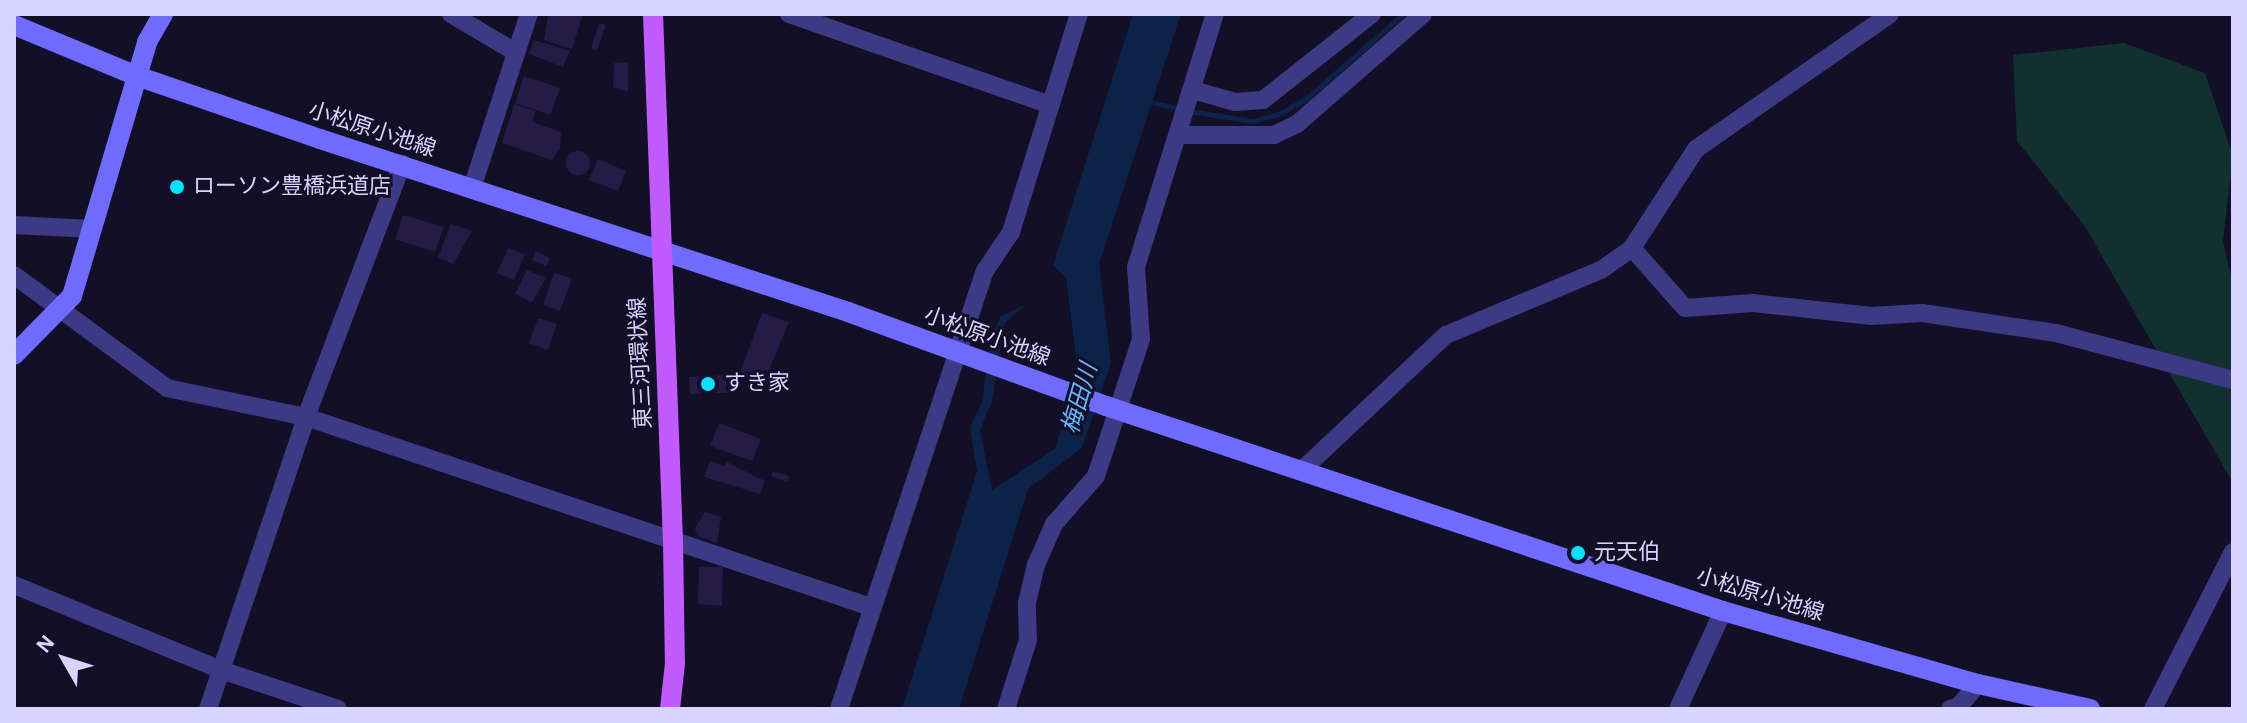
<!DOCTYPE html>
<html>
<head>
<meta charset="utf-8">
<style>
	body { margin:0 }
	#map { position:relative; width:2247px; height:723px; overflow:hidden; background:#130f26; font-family:"Alegreya Sans","Noto Sans JP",sans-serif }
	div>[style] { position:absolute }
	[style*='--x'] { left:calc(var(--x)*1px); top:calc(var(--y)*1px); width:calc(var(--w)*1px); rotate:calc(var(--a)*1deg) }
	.green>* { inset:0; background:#12302f }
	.water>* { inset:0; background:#0c2248 }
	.stream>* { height:5px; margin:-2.5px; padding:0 2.5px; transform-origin:2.5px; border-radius:2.5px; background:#0c2248 }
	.building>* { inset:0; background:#241b47 }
	.round { border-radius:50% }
	.street>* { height:18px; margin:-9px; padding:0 9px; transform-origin:9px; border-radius:9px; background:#3d3a85 }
	.secondary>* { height:20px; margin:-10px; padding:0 10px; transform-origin:10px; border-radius:10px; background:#6f6bff }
	.primary>* { height:20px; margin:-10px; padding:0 10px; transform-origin:10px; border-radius:10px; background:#c25bff }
	.dots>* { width:22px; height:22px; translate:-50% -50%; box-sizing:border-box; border:4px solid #130f26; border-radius:50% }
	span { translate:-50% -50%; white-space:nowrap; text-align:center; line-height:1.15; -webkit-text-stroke:6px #130f26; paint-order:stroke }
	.street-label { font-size:22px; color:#d9d4ff }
	.poi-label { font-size:22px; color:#d9d4ff }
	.left { translate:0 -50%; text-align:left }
	.water-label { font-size:24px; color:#62b6ff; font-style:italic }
	.frame { position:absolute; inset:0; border:16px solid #d9d4ff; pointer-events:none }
	.north { position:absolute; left:24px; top:619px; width:80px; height:80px; -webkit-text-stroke:6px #130f26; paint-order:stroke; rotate:309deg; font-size:22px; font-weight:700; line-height:32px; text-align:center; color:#d9d4ff }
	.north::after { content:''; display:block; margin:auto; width:28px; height:36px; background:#d9d4ff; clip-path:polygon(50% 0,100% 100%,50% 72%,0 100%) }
</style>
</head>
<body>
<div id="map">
	<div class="green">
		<div style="clip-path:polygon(2124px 43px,2205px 73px,2233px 156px,2223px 241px,2233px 284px,2233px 483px,2084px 225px,2017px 141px,2013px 55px)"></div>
	</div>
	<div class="water">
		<div style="clip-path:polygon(1133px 14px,1181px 14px,1099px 264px,1111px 363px,1082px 448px,1028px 489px,959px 709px,902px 709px,977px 471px,970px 428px,982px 402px,991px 338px,1000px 317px,1025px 305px,1004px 324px,992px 401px,980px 430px,992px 490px,1056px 448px,1077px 365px,1066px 278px,1053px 265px)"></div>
	</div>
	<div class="stream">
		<div style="--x:1146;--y:101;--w:35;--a:13"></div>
		<div style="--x:1189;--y:111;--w:64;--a:9"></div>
		<div style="--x:1252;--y:121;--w:30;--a:-15"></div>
		<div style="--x:1281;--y:113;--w:30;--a:-30"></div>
		<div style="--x:1307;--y:98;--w:128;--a:-41.2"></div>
	</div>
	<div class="building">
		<div style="clip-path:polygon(548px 14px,583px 14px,572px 49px,544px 40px)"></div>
		<div style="clip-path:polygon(599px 23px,606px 25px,597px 50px,591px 49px)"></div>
		<div style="clip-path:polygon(534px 40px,570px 51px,563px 67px,529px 54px)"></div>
		<div style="clip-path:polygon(628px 62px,628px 92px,613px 87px,614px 63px)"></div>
		<div style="clip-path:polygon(524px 76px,560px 88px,550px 115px,515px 103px)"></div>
		<div style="clip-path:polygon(514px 104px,536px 111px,532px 122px,561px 132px,560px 148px,552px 160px,502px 143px)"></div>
		<div class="round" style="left:566px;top:151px;width:24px;height:24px"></div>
		<div style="clip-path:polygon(598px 159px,626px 171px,618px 191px,589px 180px)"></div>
		<div style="clip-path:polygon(403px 215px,444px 227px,435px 252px,395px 239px)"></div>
		<div style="clip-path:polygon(451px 224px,472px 231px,453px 264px,438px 257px)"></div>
		<div style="clip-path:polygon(508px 248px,525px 254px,514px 280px,497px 273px)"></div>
		<div style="clip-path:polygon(536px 251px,550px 258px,546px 266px,532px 260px)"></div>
		<div style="clip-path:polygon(527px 270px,546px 278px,532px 302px,515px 294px)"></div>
		<div style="clip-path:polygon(554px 273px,572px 278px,560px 311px,543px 305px)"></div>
		<div style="clip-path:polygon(762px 313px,789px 322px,762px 387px,738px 378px)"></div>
		<div style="clip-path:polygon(538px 318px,557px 324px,548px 350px,529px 343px)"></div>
		<div style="clip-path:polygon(726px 375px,727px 393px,690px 394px,689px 377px)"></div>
		<div style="clip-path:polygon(719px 423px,761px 439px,752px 461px,710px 446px)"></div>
		<div style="clip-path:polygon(710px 461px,724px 466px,727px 462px,765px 481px,760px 494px,704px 477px)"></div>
		<div style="clip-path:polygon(773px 471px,789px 476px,788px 482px,771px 476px)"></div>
		<div style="clip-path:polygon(705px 512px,721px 517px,717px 543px,697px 536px,695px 528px)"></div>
		<div style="clip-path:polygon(699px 567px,723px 567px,722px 606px,698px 604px)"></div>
	</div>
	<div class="street">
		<div style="--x:451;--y:14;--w:74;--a:30.7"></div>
		<div style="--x:789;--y:14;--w:277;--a:19.2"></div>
		<div style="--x:1193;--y:90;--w:44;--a:15.9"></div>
		<div style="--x:1235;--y:102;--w:28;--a:-4"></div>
		<div style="--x:1263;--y:100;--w:139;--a:-38.3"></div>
		<div style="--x:1178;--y:135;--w:96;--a:0"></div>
		<div style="--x:1274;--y:135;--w:25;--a:-26"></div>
		<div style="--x:1297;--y:124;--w:167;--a:-41.1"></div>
		<div style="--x:472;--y:188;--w:183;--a:-71.9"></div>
		<div style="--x:14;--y:225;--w:78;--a:2.9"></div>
		<div style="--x:1632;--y:248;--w:80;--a:48.5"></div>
		<div style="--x:1685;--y:308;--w:68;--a:-4.2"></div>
		<div style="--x:1753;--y:303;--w:119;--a:6.3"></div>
		<div style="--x:1871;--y:316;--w:51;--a:-3.4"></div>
		<div style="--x:1922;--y:313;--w:135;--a:8.5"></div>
		<div style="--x:2056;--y:333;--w:183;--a:14.9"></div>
		<div style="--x:14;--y:275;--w:190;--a:36.4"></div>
		<div style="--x:167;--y:388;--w:142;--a:11.8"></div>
		<div style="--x:306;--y:417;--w:596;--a:18.59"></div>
		<div style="--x:1301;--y:471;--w:199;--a:-43.2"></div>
		<div style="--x:1446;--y:335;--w:168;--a:-22.8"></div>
		<div style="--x:1601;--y:270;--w:38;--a:-35"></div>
		<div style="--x:1632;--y:248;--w:118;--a:-57.1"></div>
		<div style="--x:1696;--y:149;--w:236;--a:-34.8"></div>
		<div style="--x:14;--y:585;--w:224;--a:22.3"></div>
		<div style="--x:221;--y:670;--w:123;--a:18.4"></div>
		<div style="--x:208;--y:709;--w:308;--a:-71.4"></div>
		<div style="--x:306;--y:417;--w:271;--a:-69.2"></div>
		<div style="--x:839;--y:709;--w:462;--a:-71.6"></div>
		<div style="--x:985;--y:271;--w:47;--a:-56.3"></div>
		<div style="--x:1011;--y:232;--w:228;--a:-72.7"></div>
		<div style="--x:1006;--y:709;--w:72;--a:-72.3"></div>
		<div style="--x:1028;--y:640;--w:37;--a:-92"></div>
		<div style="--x:1027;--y:603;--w:39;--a:-77"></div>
		<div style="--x:1036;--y:565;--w:45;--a:-66.3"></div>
		<div style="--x:1054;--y:524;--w:64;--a:-48.8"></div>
		<div style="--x:1096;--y:476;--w:144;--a:-71.8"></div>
		<div style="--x:1141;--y:339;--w:72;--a:-94"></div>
		<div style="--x:1136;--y:267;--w:265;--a:-72.7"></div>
		<div style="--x:1678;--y:709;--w:108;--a:-65.3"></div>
		<div style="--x:1950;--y:709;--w:8;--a:-14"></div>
		<div style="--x:1958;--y:707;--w:30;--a:-49"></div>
		<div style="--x:2153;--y:709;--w:176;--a:-63"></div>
	</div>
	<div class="secondary">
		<div style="--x:14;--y:25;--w:133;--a:22.5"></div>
		<div style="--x:137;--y:76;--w:194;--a:19"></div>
		<div style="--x:320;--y:139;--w:556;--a:18.14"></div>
		<div style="--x:848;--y:312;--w:275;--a:20"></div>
		<div style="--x:1106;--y:406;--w:650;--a:18.38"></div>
		<div style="--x:1723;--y:611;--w:265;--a:16"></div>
		<div style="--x:1978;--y:684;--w:115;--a:12.6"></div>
		<div style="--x:14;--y:355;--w:83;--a:-45.5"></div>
		<div style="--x:72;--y:296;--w:265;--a:-73.5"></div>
		<div style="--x:147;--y:42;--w:32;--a:-60"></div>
	</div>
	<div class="primary">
		<div style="--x:653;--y:14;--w:527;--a:87.83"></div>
		<div style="--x:673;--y:541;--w:122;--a:89.1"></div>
		<div style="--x:675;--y:663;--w:46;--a:96.2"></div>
	</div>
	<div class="dots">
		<div style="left:177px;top:187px;background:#00e5ff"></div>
		<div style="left:708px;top:384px;background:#00e5ff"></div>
		<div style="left:1578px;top:553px;background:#00e5ff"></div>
	</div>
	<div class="street-label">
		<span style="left:372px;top:130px;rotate:18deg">小松原小池線</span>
		<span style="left:987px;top:337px;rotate:20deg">小松原小池線</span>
		<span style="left:641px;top:363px;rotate:-93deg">東三河環状線</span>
		<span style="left:1760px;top:595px;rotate:17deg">小松原小池線</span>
	</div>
	<div class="poi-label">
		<span class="left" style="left:193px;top:187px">ローソン豊橋浜道店</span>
		<span class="left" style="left:724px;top:384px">すき家</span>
		<span class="left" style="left:1594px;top:553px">元天伯</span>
	</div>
	<div class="water-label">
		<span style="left:1081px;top:399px;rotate:-74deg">梅田川</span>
	</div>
	<div class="frame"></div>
	<div class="north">N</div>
</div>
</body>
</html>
